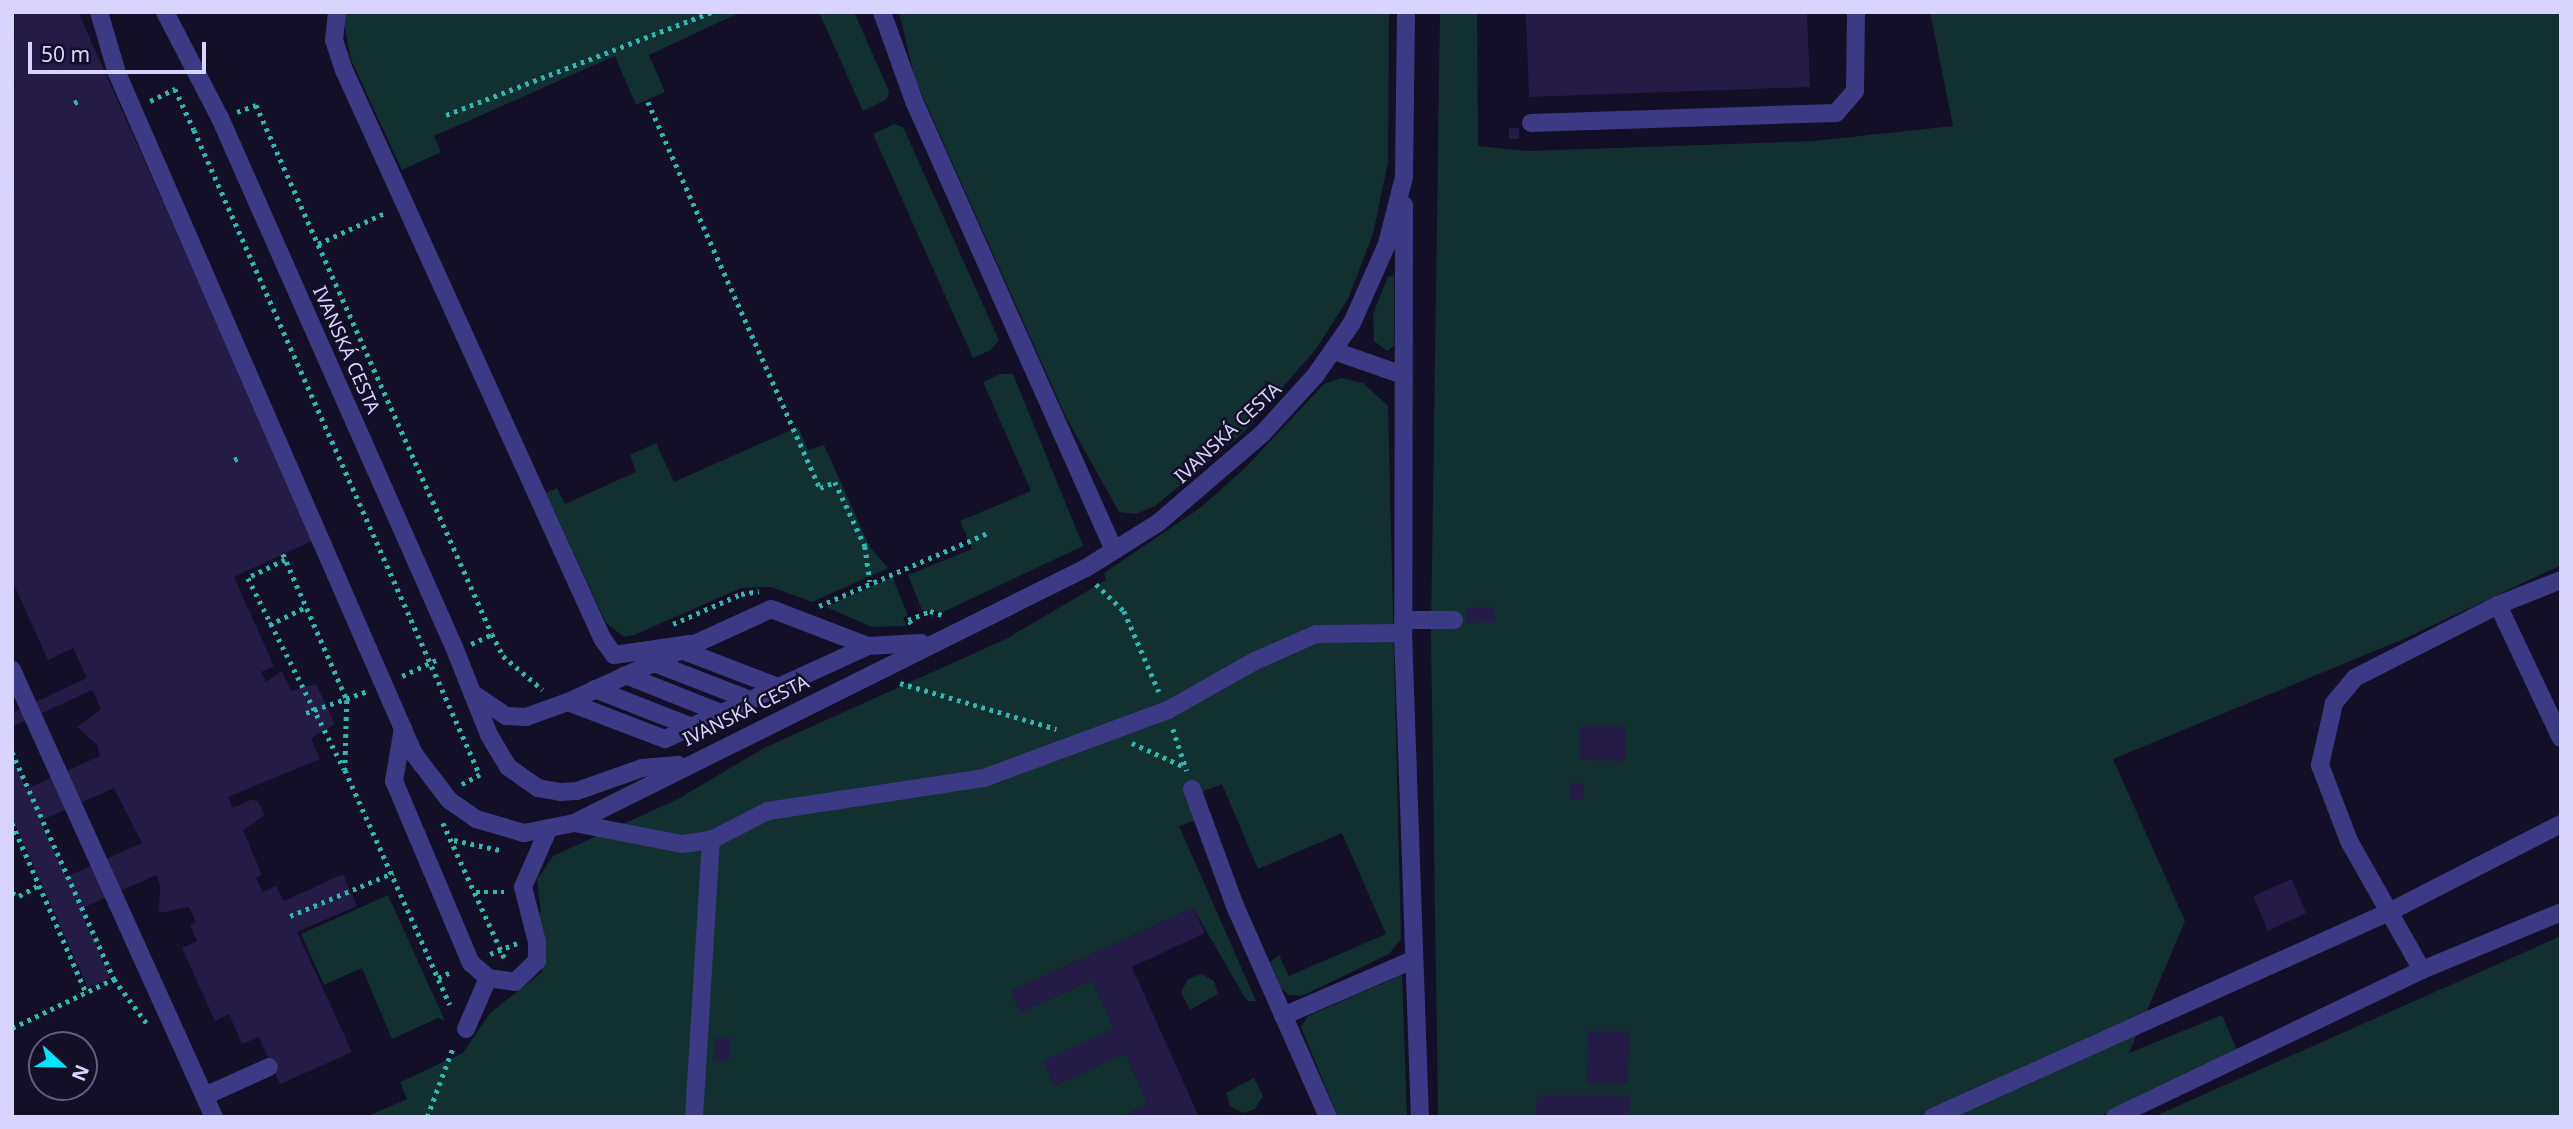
<!DOCTYPE html>
<html>
<head>
<meta charset="utf-8">
<style>
	body { margin:0 }
	#map { position:relative; width:2573px; height:1129px; overflow:hidden; background:#130f26; font-family:"Noto Sans",sans-serif }
	div>[style] { position:absolute }
	[style*='--x'] { left:calc(var(--x)*1px); top:calc(var(--y)*1px); width:calc(var(--w)*1px); rotate:calc(var(--a)*1deg) }
	.green>* { inset:0; background:#12302f }
	.building>* { inset:0; background:#241b47 }
	.path>* { height:4.5px; margin-top:-2.25px; transform-origin:0; background:repeating-linear-gradient(90deg,#2fb8b0 0 3.5px,transparent 0 8.5px) }
	.minor>* { height:18px; margin:-9px; padding:0 9px; transform-origin:9px; border-radius:9px; background:#3d3a85 }
	span { translate:-50% -50%; white-space:nowrap; text-align:center; line-height:1.15; -webkit-text-stroke:5px #130f26; paint-order:stroke }
	.street-label { font-size:19px; color:#d9d4ff }
	.frame { position:absolute; inset:0; border:14px solid #d9d4ff; pointer-events:none }
	.north { position:absolute; left:28px; top:1031px; width:70px; height:70px; box-sizing:border-box; background:#130f26; border:2px solid #625e7d; border-radius:50%; rotate:112deg; font-size:19px; font-weight:700; line-height:28px; text-align:center; color:#d9d4ff }
	.north::after { content:''; display:block; margin:auto; width:24px; height:32px; background:#00e5ff; clip-path:polygon(50% 0,100% 100%,50% 72%,0 100%) }
	.scale { position:absolute; left:28px; top:42px; width:178px; height:32px; box-sizing:border-box; border:4px solid #d9d4ff; border-top:0; padding-left:9px; font-size:21px; line-height:24px; white-space:nowrap; color:#d9d4ff; -webkit-text-stroke:5px #130f26; paint-order:stroke }
</style>
</head>
<body>
<div id="map">
	<div class="green">
		<div style="clip-path:polygon(347px 12px,741px 12px,649px 55px,665px 92px,636px 105px,615px 56px,434px 136px,441px 152px,402px 170px,351px 60px,343px 17px)"></div>
		<div style="clip-path:polygon(819px 12px,854px 12px,889px 91px,887px 99px,863px 111px)"></div>
		<div style="clip-path:polygon(899px 12px,1389px 12px,1388px 162px,1373px 234px,1348px 299px,1316px 349px,1243px 433px,1155px 506px,1136px 514px,1119px 512px,1066px 417px,915px 79px)"></div>
		<div style="clip-path:polygon(1440px 12px,1477px 12px,1478px 146px,1527px 151px,1814px 141px,1953px 126px,1930px 12px,2561px 12px,2561px 565px,2406px 638px,2113px 759px,2185px 921px,2129px 1053px,2222px 1015px,2239px 1055px,2098px 1117px,1438px 1117px,1431px 634px)"></div>
		<div style="clip-path:polygon(894px 124px,903px 127px,999px 340px,991px 350px,973px 358px,873px 134px)"></div>
		<div style="clip-path:polygon(1394px 275px,1394px 346px,1387px 351px,1374px 341px,1373px 313px,1388px 277px)"></div>
		<div style="clip-path:polygon(1000px 374px,1013px 374px,1083px 546px,943px 612px,922px 610px,908px 575px,972px 549px,960px 521px,1031px 491px,983px 382px)"></div>
		<div style="clip-path:polygon(1341px 378px,1363px 383px,1388px 406px,1401px 939px,1389px 954px,1302px 996px,1289px 995px,1281px 988px,1270px 962px,1279px 955px,1289px 976px,1386px 934px,1342px 833px,1258px 869px,1222px 784px,1204px 791px,1194px 821px,1179px 826px,1256px 1001px,1247px 1001px,1193px 908px,1011px 991px,1021px 1012px,1092px 980px,1114px 1029px,1044px 1061px,1054px 1086px,1125px 1053px,1148px 1104px,1122px 1117px,366px 1117px,407px 1099px,400px 1082px,463px 1053px,490px 1013px,541px 973px,546px 956px,535px 915px,541px 912px,537px 880px,553px 856px,678px 799px,764px 748px,1006px 639px,1106px 580px,1104px 573px,1200px 508px,1246px 467px,1324px 384px)"></div>
		<div style="clip-path:polygon(798px 427px,808px 450px,824px 445px,870px 547px,888px 568px,812px 602px,771px 587px,741px 588px,634px 635px,624px 637px,606px 623px,546px 493px,557px 488px,565px 504px,636px 472px,630px 455px,656px 443px,674px 482px)"></div>
		<div style="clip-path:polygon(892px 577px,908px 615px,903px 618px,906px 626px,872px 627px,826px 607px)"></div>
		<div style="clip-path:polygon(388px 895px,445px 1021px,438px 1018px,392px 1039px,362px 968px,324px 985px,301px 934px)"></div>
		<div style="clip-path:polygon(2561px 936px,2561px 1117px,2153px 1117px)"></div>
		<div style="clip-path:polygon(1201px 974px,1214px 981px,1218px 994px,1190px 1010px,1181px 992px,1188px 979px)"></div>
		<div style="clip-path:polygon(1402px 975px,1407px 1117px,1338px 1117px,1301px 1027px,1308px 1016px)"></div>
		<div style="clip-path:polygon(1254px 1078px,1263px 1096px,1255px 1109px,1243px 1113px,1230px 1106px,1226px 1093px)"></div>
	</div>
	<div class="building">
		<div style="clip-path:polygon(evenodd,15px 12px,78px 12px,314px 540px,234px 577px,274px 666px,261px 672px,266px 682px,282px 671px,291px 691px,316px 684px,335px 724px,311px 738px,320px 759px,228px 797px,233px 808px,253px 799px,258px 802px,265px 815px,243px 830px,262px 875px,256px 878px,263px 892px,276px 886px,284px 901px,343px 874px,357px 906px,297px 932px,352px 1052px,280px 1084px,259px 1037px,242px 1044px,229px 1014px,215px 1021px,182px 948px,197px 941px,190px 925px,196px 922px,189px 907px,159px 913px,160px 885px,156px 875px,80px 909px,110px 978px,88px 988px,12px 817px,12px 758px,26px 789px,100px 756px,97px 745px,77px 727px,101px 709px,92px 690px,12px 727px,12px 713px,87px 678px,73px 648px,48px 660px,12px 580px,15px 12px,114px 788px,142px 843px,66px 877px,40px 821px,114px 788px)"></div>
		<div style="clip-path:polygon(1526px 12px,1807px 12px,1810px 87px,1529px 97px)"></div>
		<div style="clip-path:polygon(1509px 128px,1519px 128px,1519px 139px,1509px 139px)"></div>
		<div style="clip-path:polygon(1494px 607px,1495px 622px,1467px 623px,1466px 608px)"></div>
		<div style="clip-path:polygon(1580px 726px,1626px 726px,1625px 761px,1580px 760px)"></div>
		<div style="clip-path:polygon(1584px 783px,1584px 799px,1570px 800px,1570px 784px)"></div>
		<div style="clip-path:polygon(2292px 879px,2306px 913px,2268px 931px,2253px 896px)"></div>
		<div style="clip-path:polygon(1193px 908px,1205px 933px,1132px 967px,1199px 1117px,1122px 1117px,1148px 1104px,1125px 1053px,1054px 1086px,1043px 1061px,1114px 1029px,1092px 980px,1021px 1012px,1011px 991px)"></div>
		<div style="clip-path:polygon(1588px 1031px,1629px 1031px,1628px 1084px,1587px 1084px)"></div>
		<div style="clip-path:polygon(715px 1037px,731px 1038px,729px 1061px,713px 1060px)"></div>
		<div style="clip-path:polygon(1537px 1095px,1629px 1095px,1629px 1117px,1536px 1117px)"></div>
	</div>
	<div class="path">
		<div style="--x:150;--y:101;--w:28;--a:-26"></div>
		<div style="--x:175;--y:89;--w:45;--a:65.1"></div>
		<div style="--x:194;--y:130;--w:706;--a:66.09"></div>
		<div style="--x:480;--y:775;--w:21;--a:152"></div>
		<div style="--x:648;--y:102;--w:423;--a:66"></div>
		<div style="--x:820;--y:488;--w:16;--a:-22"></div>
		<div style="--x:835;--y:482;--w:71;--a:64.9"></div>
		<div style="--x:865;--y:546;--w:36;--a:82"></div>
		<div style="--x:74;--y:103;--w:4;--a:-27"></div>
		<div style="--x:237;--y:112;--w:20;--a:-20"></div>
		<div style="--x:256;--y:105;--w:579;--a:65.96"></div>
		<div style="--x:446;--y:115;--w:285;--a:-21.2"></div>
		<div style="--x:318;--y:244;--w:76;--a:-24.9"></div>
		<div style="--x:234;--y:460;--w:4;--a:-27"></div>
		<div style="--x:283;--y:554;--w:159;--a:66.3"></div>
		<div style="--x:347;--y:700;--w:70;--a:91.6"></div>
		<div style="--x:345;--y:770;--w:257;--a:65.9"></div>
		<div style="--x:285;--y:560;--w:41;--a:154.1"></div>
		<div style="--x:248;--y:578;--w:214;--a:63.3"></div>
		<div style="--x:1096;--y:584;--w:39;--a:44"></div>
		<div style="--x:1124;--y:611;--w:88;--a:66.6"></div>
		<div style="--x:819;--y:606;--w:186;--a:-23.4"></div>
		<div style="--x:673;--y:624;--w:74;--a:-23.8"></div>
		<div style="--x:741;--y:594;--w:18;--a:-9"></div>
		<div style="--x:911;--y:624;--w:5;--a:-127"></div>
		<div style="--x:908;--y:620;--w:24;--a:-22"></div>
		<div style="--x:930;--y:611;--w:16;--a:18"></div>
		<div style="--x:269;--y:625;--w:41;--a:-25.9"></div>
		<div style="--x:471;--y:644;--w:23;--a:-25"></div>
		<div style="--x:492;--y:634;--w:25;--a:63"></div>
		<div style="--x:503;--y:656;--w:52;--a:40.4"></div>
		<div style="--x:402;--y:676;--w:40;--a:-25"></div>
		<div style="--x:900;--y:683;--w:163;--a:16.4"></div>
		<div style="--x:306;--y:713;--w:66;--a:-19.5"></div>
		<div style="--x:1173;--y:729;--w:44;--a:71.6"></div>
		<div style="--x:1132;--y:743;--w:58;--a:24.4"></div>
		<div style="--x:12;--y:752;--w:249;--a:65.8"></div>
		<div style="--x:12;--y:823;--w:184;--a:66.4"></div>
		<div style="--x:443;--y:823;--w:152;--a:65.5"></div>
		<div style="--x:454;--y:840;--w:51;--a:12.4"></div>
		<div style="--x:476;--y:892;--w:28;--a:0"></div>
		<div style="--x:12;--y:893;--w:8;--a:23"></div>
		<div style="--x:19;--y:896;--w:23;--a:-29"></div>
		<div style="--x:290;--y:916;--w:112;--a:-22.7"></div>
		<div style="--x:490;--y:954;--w:29;--a:-22"></div>
		<div style="--x:438;--y:978;--w:17;--a:-25"></div>
		<div style="--x:12;--y:1028;--w:113;--a:-25.7"></div>
		<div style="--x:114;--y:979;--w:57;--a:53.5"></div>
		<div style="--x:427;--y:1117;--w:75;--a:-69.6"></div>
	</div>
	<div class="minor">
		<div style="--x:99;--y:12;--w:64;--a:73.6"></div>
		<div style="--x:117;--y:73;--w:743;--a:66.44"></div>
		<div style="--x:414;--y:754;--w:58;--a:52.7"></div>
		<div style="--x:449;--y:800;--w:33;--a:35"></div>
		<div style="--x:476;--y:819;--w:50;--a:16.3"></div>
		<div style="--x:524;--y:833;--w:51;--a:-11.3"></div>
		<div style="--x:574;--y:823;--w:572;--a:-26.48"></div>
		<div style="--x:1086;--y:568;--w:85;--a:-32"></div>
		<div style="--x:1158;--y:523;--w:137;--a:-40.6"></div>
		<div style="--x:1262;--y:434;--w:79;--a:-47.6"></div>
		<div style="--x:1315;--y:376;--w:65;--a:-55.1"></div>
		<div style="--x:1352;--y:323;--w:86;--a:-66.1"></div>
		<div style="--x:1387;--y:244;--w:69;--a:-75.8"></div>
		<div style="--x:1404;--y:177;--w:165;--a:-89.3"></div>
		<div style="--x:165;--y:12;--w:119;--a:62.6"></div>
		<div style="--x:220;--y:118;--w:578;--a:66.14"></div>
		<div style="--x:454;--y:647;--w:95;--a:68.3"></div>
		<div style="--x:489;--y:735;--w:37;--a:59"></div>
		<div style="--x:508;--y:767;--w:37;--a:35"></div>
		<div style="--x:538;--y:788;--w:23;--a:10"></div>
		<div style="--x:561;--y:792;--w:16;--a:-4"></div>
		<div style="--x:577;--y:791;--w:69;--a:-19.5"></div>
		<div style="--x:642;--y:768;--w:36;--a:-5"></div>
		<div style="--x:337;--y:12;--w:28;--a:96"></div>
		<div style="--x:334;--y:40;--w:29;--a:72"></div>
		<div style="--x:343;--y:68;--w:626;--a:65.56"></div>
		<div style="--x:602;--y:638;--w:21;--a:55"></div>
		<div style="--x:614;--y:655;--w:77;--a:-8.2"></div>
		<div style="--x:882;--y:12;--w:95;--a:70.2"></div>
		<div style="--x:914;--y:101;--w:492;--a:66"></div>
		<div style="--x:1531;--y:123;--w:305;--a:-1.9"></div>
		<div style="--x:1836;--y:113;--w:29;--a:-49"></div>
		<div style="--x:1855;--y:91;--w:79;--a:-89.3"></div>
		<div style="--x:1404;--y:205;--w:428;--a:90.1"></div>
		<div style="--x:1403;--y:633;--w:484;--a:88"></div>
		<div style="--x:1334;--y:351;--w:73;--a:19.2"></div>
		<div style="--x:2561;--y:580;--w:68;--a:158.4"></div>
		<div style="--x:2498;--y:605;--w:147;--a:64.7"></div>
		<div style="--x:2498;--y:605;--w:161;--a:153"></div>
		<div style="--x:2355;--y:678;--w:33;--a:130"></div>
		<div style="--x:2334;--y:703;--w:64;--a:102.7"></div>
		<div style="--x:2320;--y:765;--w:81;--a:69.1"></div>
		<div style="--x:2349;--y:841;--w:148;--a:60.5"></div>
		<div style="--x:2422;--y:970;--w:151;--a:-22.6"></div>
		<div style="--x:1403;--y:620;--w:51;--a:0"></div>
		<div style="--x:679;--y:649;--w:106;--a:21"></div>
		<div style="--x:652;--y:662;--w:105;--a:21.2"></div>
		<div style="--x:12;--y:670;--w:491;--a:65.7"></div>
		<div style="--x:625;--y:675;--w:103;--a:21.6"></div>
		<div style="--x:595;--y:689;--w:104;--a:21.4"></div>
		<div style="--x:472;--y:693;--w:41;--a:34.1"></div>
		<div style="--x:506;--y:716;--w:20;--a:3"></div>
		<div style="--x:526;--y:717;--w:45;--a:-19.7"></div>
		<div style="--x:568;--y:702;--w:223;--a:-24.6"></div>
		<div style="--x:771;--y:609;--w:104;--a:20.9"></div>
		<div style="--x:868;--y:646;--w:53;--a:-3.2"></div>
		<div style="--x:568;--y:702;--w:104;--a:20.9"></div>
		<div style="--x:665;--y:739;--w:223;--a:-24.6"></div>
		<div style="--x:403;--y:728;--w:54;--a:99.6"></div>
		<div style="--x:394;--y:781;--w:198;--a:67.1"></div>
		<div style="--x:471;--y:963;--w:23;--a:41"></div>
		<div style="--x:488;--y:978;--w:27;--a:8"></div>
		<div style="--x:515;--y:982;--w:30;--a:-44"></div>
		<div style="--x:537;--y:961;--w:19;--a:-90"></div>
		<div style="--x:537;--y:942;--w:57;--a:-104.3"></div>
		<div style="--x:523;--y:887;--w:62;--a:-66.3"></div>
		<div style="--x:1192;--y:789;--w:125;--a:69.8"></div>
		<div style="--x:1235;--y:906;--w:231;--a:66.2"></div>
		<div style="--x:574;--y:823;--w:110;--a:11"></div>
		<div style="--x:682;--y:844;--w:29;--a:-8"></div>
		<div style="--x:711;--y:840;--w:64;--a:-27"></div>
		<div style="--x:768;--y:811;--w:219;--a:-8.7"></div>
		<div style="--x:984;--y:778;--w:196;--a:-20.3"></div>
		<div style="--x:1168;--y:710;--w:100;--a:-29.4"></div>
		<div style="--x:1255;--y:661;--w:67;--a:-23.9"></div>
		<div style="--x:1316;--y:634;--w:87;--a:-0.7"></div>
		<div style="--x:1283;--y:1016;--w:142;--a:-23.3"></div>
		<div style="--x:466;--y:1029;--w:56;--a:-66.7"></div>
		<div style="--x:205;--y:1096;--w:70;--a:-24.4"></div>
		<div style="--x:694;--y:1117;--w:278;--a:-86.5"></div>
		<div style="--x:1933;--y:1117;--w:500;--a:-24.2"></div>
		<div style="--x:2389;--y:912;--w:193;--a:-27.1"></div>
		<div style="--x:2115;--y:1117;--w:340;--a:-25.6"></div>
	</div>
	<div class="street-label">
		<span style="left:346px;top:350px;rotate:66deg">IVANSKÁ CESTA</span>
		<span style="left:1228px;top:433px;rotate:-43deg">IVANSKÁ CESTA</span>
		<span style="left:746px;top:711px;rotate:-26deg">IVANSKÁ CESTA</span>
	</div>
	<div class="frame"></div>
	<div class="north">N</div>
	<div class="scale">50 m</div>
</div>
</body>
</html>
